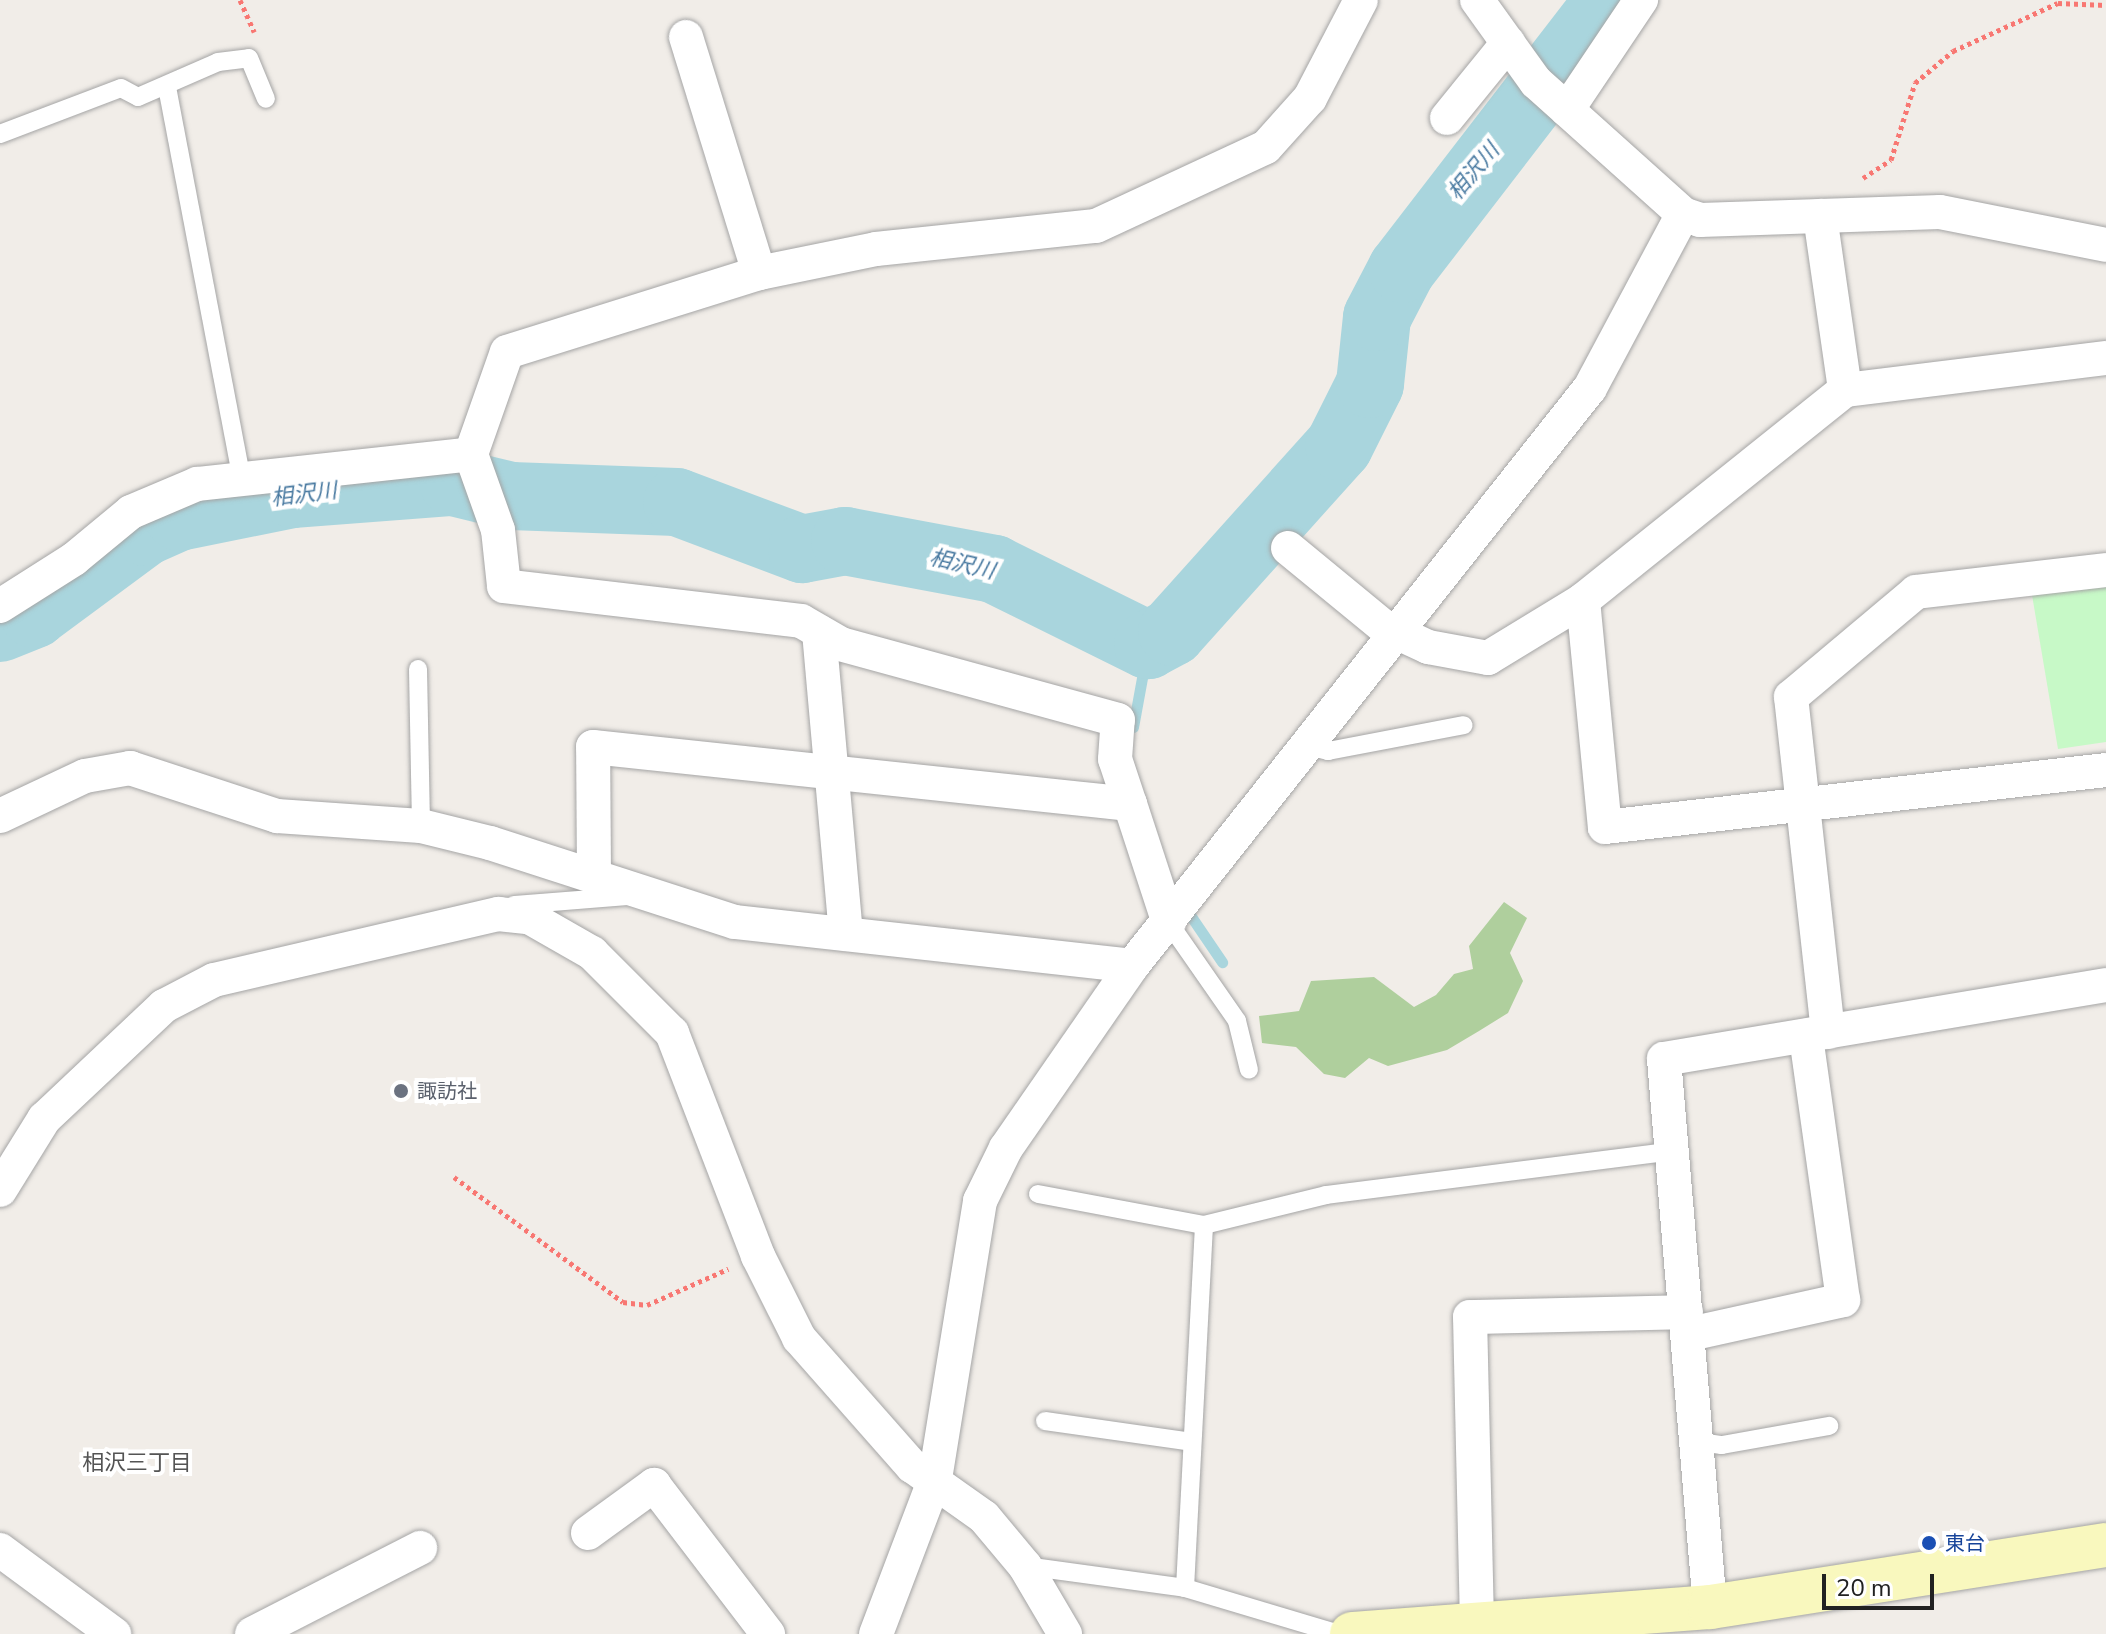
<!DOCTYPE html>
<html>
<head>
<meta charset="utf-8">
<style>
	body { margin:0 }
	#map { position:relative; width:2106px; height:1634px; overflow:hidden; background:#f1ede8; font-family:"Nunito Sans","Noto Sans JP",sans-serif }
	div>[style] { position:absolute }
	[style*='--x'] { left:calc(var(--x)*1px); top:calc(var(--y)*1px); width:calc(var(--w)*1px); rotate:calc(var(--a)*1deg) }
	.forest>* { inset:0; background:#afcf9d }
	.park>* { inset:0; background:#c7f9c7 }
	.stream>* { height:11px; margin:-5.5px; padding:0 5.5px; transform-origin:5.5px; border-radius:5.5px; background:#a9d5dd }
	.river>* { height:68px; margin:-34px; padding:0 34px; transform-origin:34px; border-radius:34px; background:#a9d5dd }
	.path>* { height:5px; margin-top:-2.5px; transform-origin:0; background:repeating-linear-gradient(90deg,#f87772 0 4px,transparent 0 8px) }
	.roads { filter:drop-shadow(0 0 2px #a5a5a5) drop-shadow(0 0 2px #a5a5a5) }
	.lane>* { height:18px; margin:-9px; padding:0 9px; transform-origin:9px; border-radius:9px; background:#fff }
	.street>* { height:34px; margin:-17px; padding:0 17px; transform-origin:17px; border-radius:17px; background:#fff }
	.secondary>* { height:44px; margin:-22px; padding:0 22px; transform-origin:22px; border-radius:22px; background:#f9f8be }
	.dots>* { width:22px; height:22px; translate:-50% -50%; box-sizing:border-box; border:4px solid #fff; border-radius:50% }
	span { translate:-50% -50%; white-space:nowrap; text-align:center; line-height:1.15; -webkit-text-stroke:8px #fff; paint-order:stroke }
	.worship-label { font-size:20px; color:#5b616d }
	.left { translate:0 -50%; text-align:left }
	.transit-label { font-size:20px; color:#164399 }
	.water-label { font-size:22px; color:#4879a0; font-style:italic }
	.neighbourhood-label { font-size:22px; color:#545454 }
	.scale { position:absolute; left:1822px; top:1574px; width:112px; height:36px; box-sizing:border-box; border:4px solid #212121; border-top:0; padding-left:10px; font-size:24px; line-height:28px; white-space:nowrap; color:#212121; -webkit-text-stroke:6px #fff; paint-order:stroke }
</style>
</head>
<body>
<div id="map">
	<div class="forest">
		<div style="clip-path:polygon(1504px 902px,1527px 918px,1510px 953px,1523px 981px,1508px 1013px,1479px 1031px,1447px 1050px,1388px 1066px,1369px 1058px,1345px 1078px,1324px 1074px,1296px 1047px,1262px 1043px,1259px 1016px,1299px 1011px,1311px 981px,1374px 977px,1414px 1007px,1436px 995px,1454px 974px,1473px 969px,1469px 946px)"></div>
	</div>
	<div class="park">
		<div style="clip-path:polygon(2106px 585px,2106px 742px,2058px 749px,2032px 595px)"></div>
	</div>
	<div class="stream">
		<div style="--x:1133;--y:727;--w:83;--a:-79.6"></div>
		<div style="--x:1184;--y:906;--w:68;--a:55.8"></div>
	</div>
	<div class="river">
		<div style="--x:0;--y:628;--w:37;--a:-22"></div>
		<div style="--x:34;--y:614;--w:138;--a:-36.5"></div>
		<div style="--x:145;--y:532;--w:37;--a:-24"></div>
		<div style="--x:179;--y:517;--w:115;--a:-11.5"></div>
		<div style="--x:292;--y:494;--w:161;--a:-4.3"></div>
		<div style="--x:453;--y:482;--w:60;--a:13.6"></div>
		<div style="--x:511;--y:496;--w:166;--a:2.1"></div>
		<div style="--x:677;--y:502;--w:134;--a:20.6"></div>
		<div style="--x:802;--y:549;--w:44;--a:-10.5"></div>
		<div style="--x:845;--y:541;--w:152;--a:10.6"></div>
		<div style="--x:994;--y:569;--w:172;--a:26.3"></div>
		<div style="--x:1148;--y:645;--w:27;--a:-28"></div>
		<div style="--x:1172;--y:632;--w:250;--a:-48.1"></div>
		<div style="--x:1339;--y:446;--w:69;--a:-63.4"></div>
		<div style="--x:1370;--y:384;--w:67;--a:-84"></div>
		<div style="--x:1377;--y:317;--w:54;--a:-62.5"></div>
		<div style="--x:1402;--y:269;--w:339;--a:-52.4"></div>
	</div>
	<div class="path">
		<div style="--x:240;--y:0;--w:35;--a:66"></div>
		<div style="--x:1863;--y:178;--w:33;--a:-33"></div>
		<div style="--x:1891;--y:160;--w:81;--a:-72.7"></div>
		<div style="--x:1915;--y:83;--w:50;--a:-40.1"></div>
		<div style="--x:1953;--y:51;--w:115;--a:-24.6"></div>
		<div style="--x:2058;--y:3;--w:48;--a:2.4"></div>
		<div style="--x:454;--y:1177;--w:210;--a:36.5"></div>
		<div style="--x:623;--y:1302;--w:24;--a:7"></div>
		<div style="--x:647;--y:1305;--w:89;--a:-24"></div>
	</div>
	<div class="roads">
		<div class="lane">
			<div style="--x:167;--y:87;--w:396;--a:79.2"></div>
			<div style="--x:0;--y:134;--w:129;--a:-20.8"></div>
			<div style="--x:121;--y:88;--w:19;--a:28"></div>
			<div style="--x:138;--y:97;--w:87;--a:-23.6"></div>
			<div style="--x:218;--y:62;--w:31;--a:-7"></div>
			<div style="--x:249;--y:58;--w:44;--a:67.5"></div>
			<div style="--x:418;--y:669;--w:157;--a:88.9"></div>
			<div style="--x:1308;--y:746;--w:21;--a:14"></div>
			<div style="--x:1328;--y:751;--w:138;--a:-10.8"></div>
			<div style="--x:514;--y:905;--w:114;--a:-4.5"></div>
			<div style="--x:1169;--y:923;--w:119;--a:55.2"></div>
			<div style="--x:1237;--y:1021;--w:50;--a:76.2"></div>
			<div style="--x:1038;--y:1194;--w:169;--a:10.6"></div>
			<div style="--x:1204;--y:1225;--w:126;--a:-13.8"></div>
			<div style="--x:1326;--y:1195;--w:349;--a:-7.2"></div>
			<div style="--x:1045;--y:1421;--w:148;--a:8.1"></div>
			<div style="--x:1700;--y:1442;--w:22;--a:8"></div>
			<div style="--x:1722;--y:1445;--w:109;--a:-10.1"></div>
			<div style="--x:1025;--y:1566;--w:162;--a:7.8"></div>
			<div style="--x:1185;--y:1588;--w:161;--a:16.6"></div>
			<div style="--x:1185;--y:1588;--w:363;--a:-87"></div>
		</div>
		<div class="street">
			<div style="--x:1477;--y:0;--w:101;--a:54.3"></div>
			<div style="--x:1536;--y:82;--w:198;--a:41.9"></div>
			<div style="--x:1683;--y:214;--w:18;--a:19"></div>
			<div style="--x:1700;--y:220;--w:240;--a:-1.9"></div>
			<div style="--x:1940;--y:212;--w:169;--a:11.2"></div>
			<div style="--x:686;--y:37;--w:247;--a:72.8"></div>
			<div style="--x:1567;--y:110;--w:133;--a:-56.1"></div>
			<div style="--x:1447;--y:118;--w:97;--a:-50.9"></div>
			<div style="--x:1820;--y:216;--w:176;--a:81.8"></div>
			<div style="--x:1288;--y:548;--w:123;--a:39.4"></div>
			<div style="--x:1383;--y:626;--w:50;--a:25"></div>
			<div style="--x:1428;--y:647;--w:61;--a:10.4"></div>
			<div style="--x:1488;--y:658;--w:111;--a:-31.4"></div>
			<div style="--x:1583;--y:600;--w:336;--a:-38.7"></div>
			<div style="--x:1845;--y:390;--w:263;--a:-7"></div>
			<div style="--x:1583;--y:600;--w:228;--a:84.5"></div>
			<div style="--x:1605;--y:827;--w:504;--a:-6.49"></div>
			<div style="--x:0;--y:606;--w:88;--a:-32.4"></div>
			<div style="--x:74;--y:559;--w:74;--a:-39.5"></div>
			<div style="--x:131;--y:512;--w:72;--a:-23"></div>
			<div style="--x:197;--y:484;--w:276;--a:-6.2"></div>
			<div style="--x:819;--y:632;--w:303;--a:84.9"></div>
			<div style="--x:1130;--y:804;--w:125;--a:71.9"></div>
			<div style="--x:0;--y:816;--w:94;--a:-25.2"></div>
			<div style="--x:85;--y:776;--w:46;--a:-10.1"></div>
			<div style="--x:130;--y:768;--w:155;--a:18.1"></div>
			<div style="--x:277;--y:816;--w:144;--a:4"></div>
			<div style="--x:421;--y:826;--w:71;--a:13.8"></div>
			<div style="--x:490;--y:843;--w:257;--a:17.9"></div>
			<div style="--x:735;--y:922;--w:399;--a:6.3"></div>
			<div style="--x:594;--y:876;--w:129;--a:-90.4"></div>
			<div style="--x:593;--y:747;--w:540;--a:6.06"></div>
			<div style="--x:1130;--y:804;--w:47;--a:-108.4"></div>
			<div style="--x:1115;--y:759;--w:39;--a:-86"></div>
			<div style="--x:1118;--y:720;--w:287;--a:-164.7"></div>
			<div style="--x:841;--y:644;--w:46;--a:-150.1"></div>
			<div style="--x:801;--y:621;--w:299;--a:-173.3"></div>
			<div style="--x:504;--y:586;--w:56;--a:-96.1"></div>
			<div style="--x:498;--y:530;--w:81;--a:-109.6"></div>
			<div style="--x:471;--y:454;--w:108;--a:-70.6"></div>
			<div style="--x:507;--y:352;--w:264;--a:-17.4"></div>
			<div style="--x:759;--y:273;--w:119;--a:-11.6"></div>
			<div style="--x:876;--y:249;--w:221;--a:-6"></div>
			<div style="--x:1096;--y:226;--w:187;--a:-24.9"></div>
			<div style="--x:1266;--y:147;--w:66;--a:-48.1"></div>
			<div style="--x:1310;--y:98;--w:110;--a:-62.5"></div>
			<div style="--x:1828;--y:1032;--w:337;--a:-96.3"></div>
			<div style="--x:1791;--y:697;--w:163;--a:-40"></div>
			<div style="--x:1916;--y:592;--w:191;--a:-6.6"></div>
			<div style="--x:0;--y:1190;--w:84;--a:-58.2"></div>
			<div style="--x:44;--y:1119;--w:165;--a:-43.3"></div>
			<div style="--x:164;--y:1006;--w:56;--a:-27.5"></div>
			<div style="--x:214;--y:980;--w:292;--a:-13.1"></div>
			<div style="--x:498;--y:914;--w:31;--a:6"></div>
			<div style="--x:529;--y:917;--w:73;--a:29.7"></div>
			<div style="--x:592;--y:953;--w:113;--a:45"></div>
			<div style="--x:672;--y:1033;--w:239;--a:68.9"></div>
			<div style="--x:758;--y:1256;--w:92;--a:63.4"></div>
			<div style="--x:799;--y:1338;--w:171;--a:48.6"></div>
			<div style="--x:912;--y:1466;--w:88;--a:35.3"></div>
			<div style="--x:984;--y:1517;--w:64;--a:50.1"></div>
			<div style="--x:1025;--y:1566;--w:79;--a:59.5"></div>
			<div style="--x:1690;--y:1334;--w:157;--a:-12.5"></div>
			<div style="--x:1843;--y:1300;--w:267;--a:-98"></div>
			<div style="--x:588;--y:1533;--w:82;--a:-36"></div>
			<div style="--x:654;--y:1485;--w:188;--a:52.6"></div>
			<div style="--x:0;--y:1550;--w:142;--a:36.4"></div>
			<div style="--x:1710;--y:1607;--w:550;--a:-94.8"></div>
			<div style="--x:1664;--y:1059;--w:448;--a:-9.5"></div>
			<div style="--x:1477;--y:1624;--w:307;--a:-91.3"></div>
			<div style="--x:1470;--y:1317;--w:216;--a:-1.3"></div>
			<div style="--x:252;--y:1634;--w:189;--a:-27.1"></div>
			<div style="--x:876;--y:1634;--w:166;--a:-69.2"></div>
			<div style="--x:935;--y:1479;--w:282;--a:-80.8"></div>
			<div style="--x:980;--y:1201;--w:59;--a:-63.9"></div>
			<div style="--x:1006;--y:1148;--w:221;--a:-55.3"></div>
			<div style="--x:1132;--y:966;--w:737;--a:-51.61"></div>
			<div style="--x:1590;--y:388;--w:197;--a:-61.9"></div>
		</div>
		<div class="secondary">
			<div style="--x:1352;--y:1634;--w:359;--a:-4.3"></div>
			<div style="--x:1710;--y:1607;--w:401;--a:-8.9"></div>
		</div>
	</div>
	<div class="dots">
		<div style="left:401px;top:1091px;background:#6b7280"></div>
		<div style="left:1929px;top:1543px;background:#1a4fb4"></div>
	</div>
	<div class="worship-label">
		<span class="left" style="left:417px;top:1091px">諏訪社</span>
	</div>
	<div class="transit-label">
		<span class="left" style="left:1945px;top:1543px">東台</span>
	</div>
	<div class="water-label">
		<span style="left:1474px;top:172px;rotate:-50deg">相沢川</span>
		<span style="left:304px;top:495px;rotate:-7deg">相沢川</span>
		<span style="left:962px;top:565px;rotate:13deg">相沢川</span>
	</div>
	<div class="neighbourhood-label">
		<span style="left:137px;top:1464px">相沢三丁目</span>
	</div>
	<div class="scale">20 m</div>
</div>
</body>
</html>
